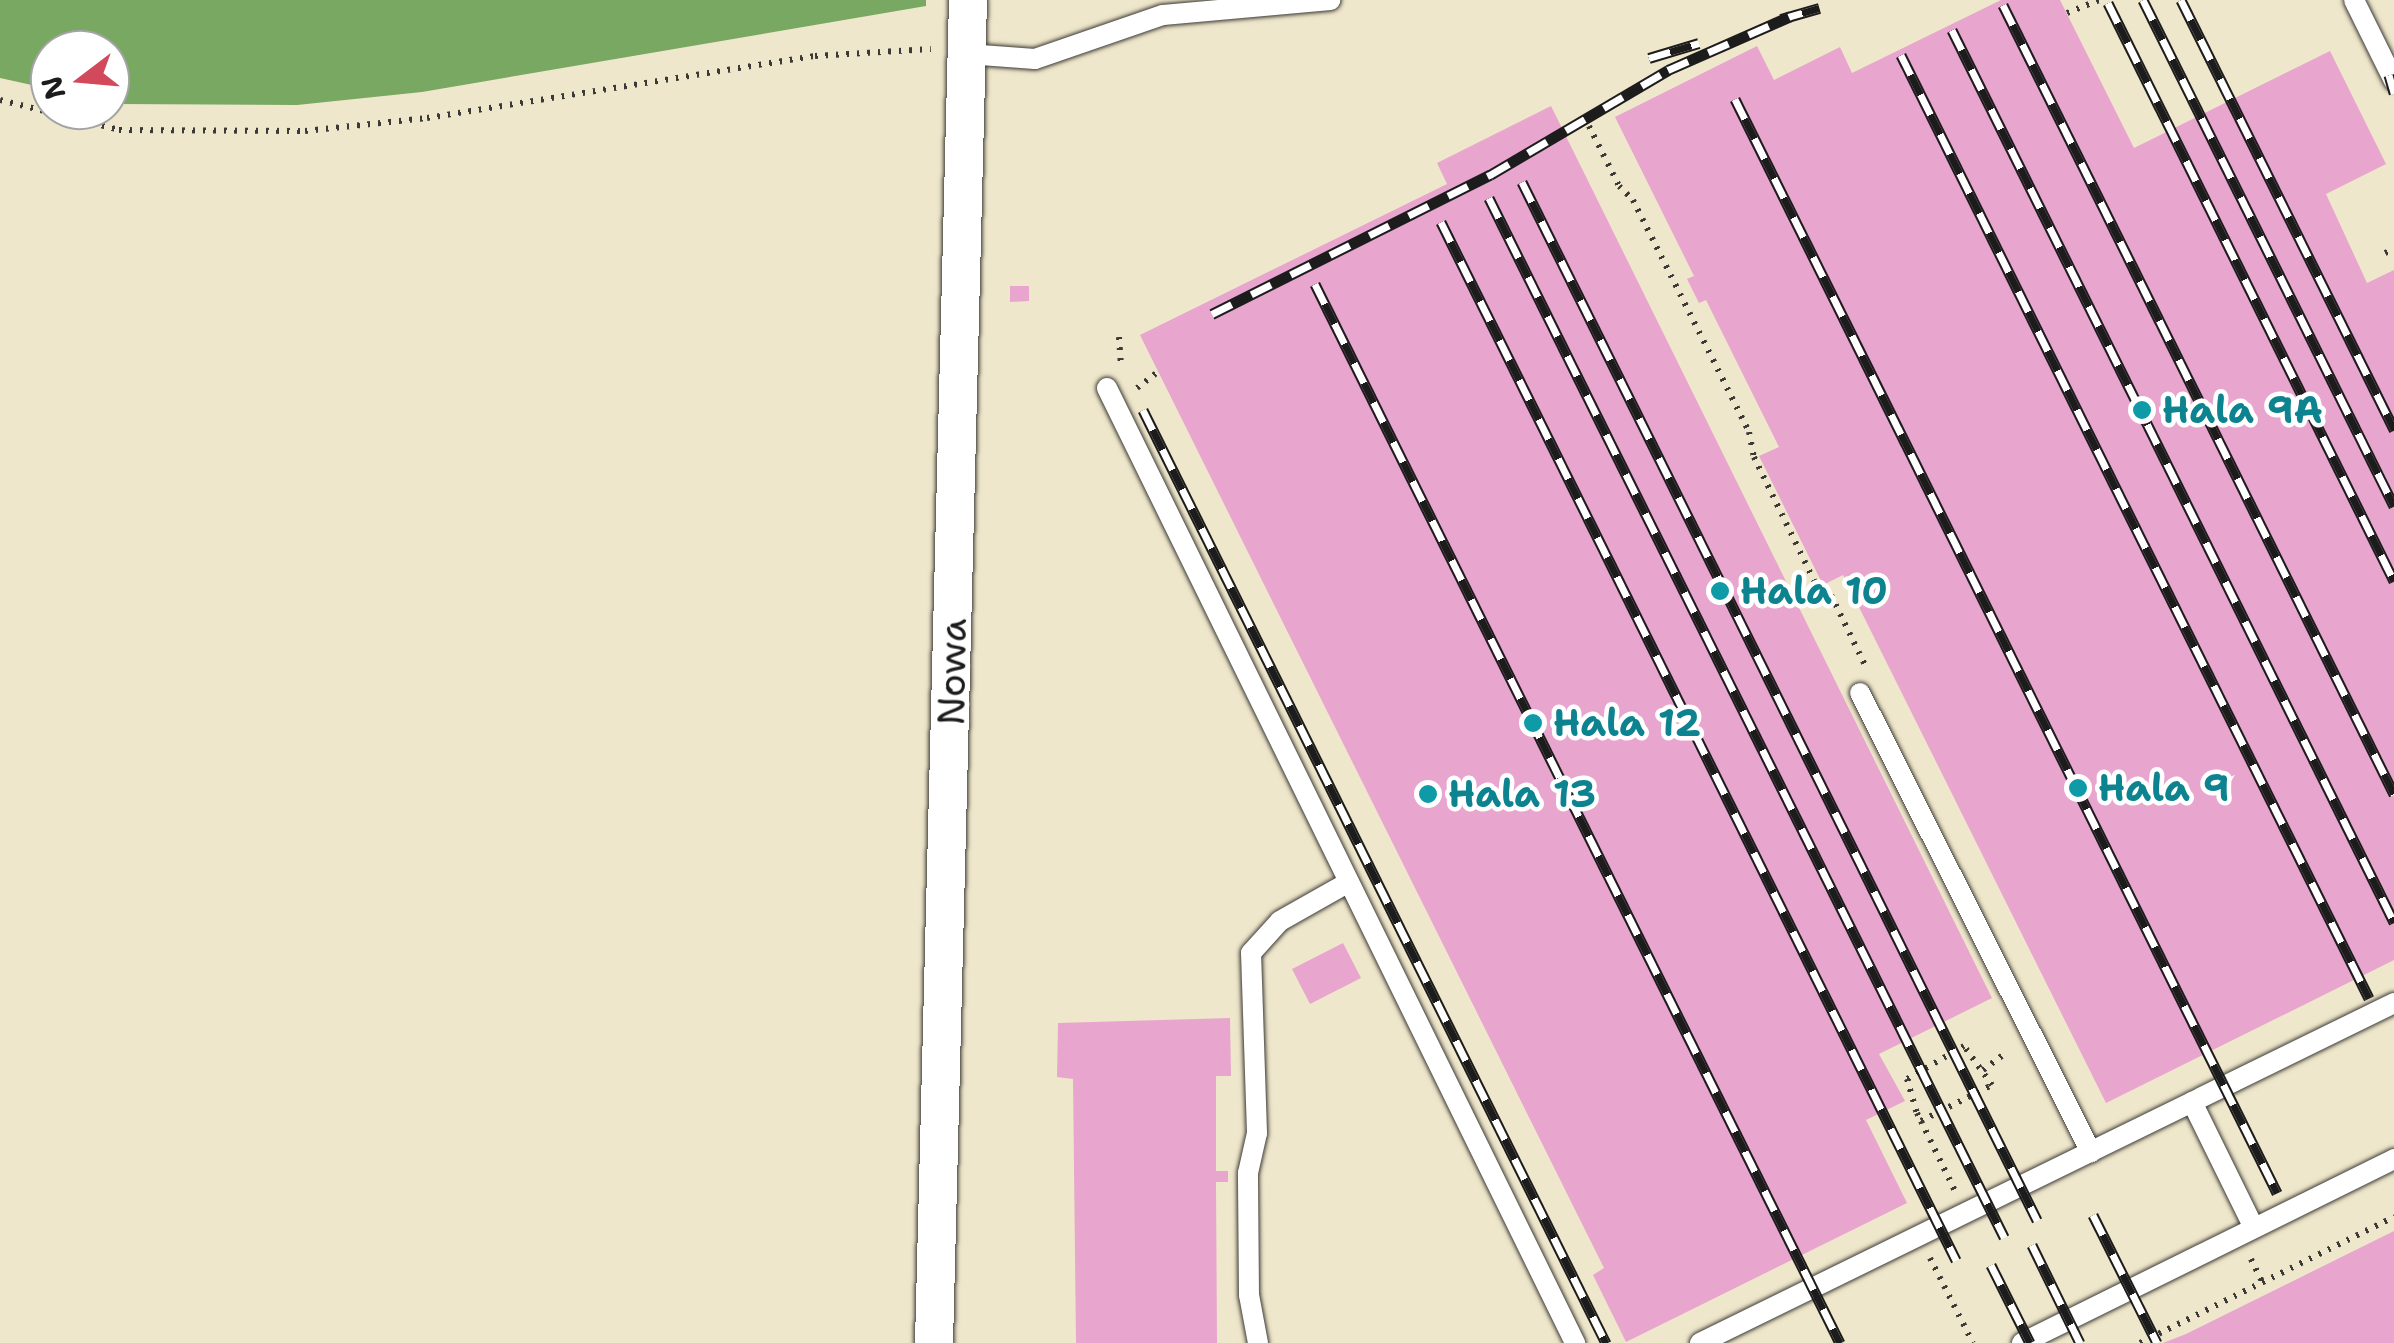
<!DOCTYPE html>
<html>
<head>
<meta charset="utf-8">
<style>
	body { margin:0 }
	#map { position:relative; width:2394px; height:1343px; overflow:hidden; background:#efe7cb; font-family:"Shantell Sans",sans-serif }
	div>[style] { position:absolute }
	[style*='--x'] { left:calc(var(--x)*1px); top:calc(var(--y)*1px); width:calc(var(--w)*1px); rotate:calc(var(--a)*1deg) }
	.forest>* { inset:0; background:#79a862 }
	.building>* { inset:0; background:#e8a5ce }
	.path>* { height:6px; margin-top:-3px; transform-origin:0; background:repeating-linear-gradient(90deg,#3c3a36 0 2.5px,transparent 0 10.5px) }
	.roads { filter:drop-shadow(0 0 2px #3c3a36) drop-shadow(0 0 2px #3c3a36) }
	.lane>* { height:20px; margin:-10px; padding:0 10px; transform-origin:10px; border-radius:10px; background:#fff }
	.street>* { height:38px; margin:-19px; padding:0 19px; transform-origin:19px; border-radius:19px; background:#fff }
	.rail>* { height:11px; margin-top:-5.5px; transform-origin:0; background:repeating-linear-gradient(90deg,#fff 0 22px,#1c1c1c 0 44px); box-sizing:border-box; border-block:2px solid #1c1c1c }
	.dots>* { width:28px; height:28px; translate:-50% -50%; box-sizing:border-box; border:5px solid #fff; border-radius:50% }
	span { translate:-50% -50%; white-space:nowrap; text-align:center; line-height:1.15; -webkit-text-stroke:9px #fff; paint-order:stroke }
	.culture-label { font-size:38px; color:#0d838f; font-weight:700 }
	.left { translate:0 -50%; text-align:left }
	.street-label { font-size:38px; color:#1c1c1c }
	.north { position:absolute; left:30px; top:30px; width:100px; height:100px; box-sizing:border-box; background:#fff; border:2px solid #a4a4a4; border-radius:50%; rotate:254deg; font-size:28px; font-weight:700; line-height:40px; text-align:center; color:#1c1c1c }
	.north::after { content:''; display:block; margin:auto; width:35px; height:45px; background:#d1495b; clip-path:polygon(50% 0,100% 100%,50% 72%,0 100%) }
</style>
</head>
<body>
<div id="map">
	<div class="forest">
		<div style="clip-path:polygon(0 0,926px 0,926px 6px,422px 92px,297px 105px,119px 104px,110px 102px,110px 50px,50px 50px,50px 89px,0 78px)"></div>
	</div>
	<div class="building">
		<div style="clip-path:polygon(2001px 0,2060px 0,2134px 148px,2330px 51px,2386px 164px,2326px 194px,2367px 283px,2394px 270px,2394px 960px,2106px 1103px,1843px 575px,1823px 585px,1759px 456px,1779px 447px,1706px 300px,1699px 303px,1687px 279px,1694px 276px,1615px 117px,1757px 46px,1774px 80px,1840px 47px,1852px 73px)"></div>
		<div style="clip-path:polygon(1551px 106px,1992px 998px,1879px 1054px,1905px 1101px,1866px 1120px,1907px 1203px,1626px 1342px,1593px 1275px,1604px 1268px,1140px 335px,1447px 184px,1437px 163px)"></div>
		<div style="clip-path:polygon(1010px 286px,1029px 286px,1029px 301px,1010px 302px)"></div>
		<div style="clip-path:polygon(1343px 943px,1361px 978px,1310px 1004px,1292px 969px)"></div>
		<div style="clip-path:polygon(1230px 1018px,1231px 1076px,1216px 1076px,1216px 1171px,1228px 1171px,1228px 1182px,1216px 1182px,1217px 1343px,1076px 1343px,1073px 1079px,1057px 1077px,1058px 1023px)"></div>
		<div style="clip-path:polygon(2394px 1231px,2394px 1343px,2163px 1343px,2186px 1334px)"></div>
	</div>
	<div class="path">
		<div style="--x:2067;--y:13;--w:35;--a:-22"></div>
		<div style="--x:0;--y:100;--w:123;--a:14.1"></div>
		<div style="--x:119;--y:130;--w:186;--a:0.3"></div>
		<div style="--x:305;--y:131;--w:123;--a:-6.1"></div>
		<div style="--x:427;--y:118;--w:393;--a:-9.1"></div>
		<div style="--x:815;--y:56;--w:116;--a:-3.5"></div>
		<div style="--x:1589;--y:126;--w:67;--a:63.4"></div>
		<div style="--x:1619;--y:186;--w:20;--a:45"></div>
		<div style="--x:1633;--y:200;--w:259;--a:63.4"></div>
		<div style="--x:1749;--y:432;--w:25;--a:79"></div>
		<div style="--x:1754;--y:457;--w:149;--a:64.1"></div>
		<div style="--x:1819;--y:591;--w:13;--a:18"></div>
		<div style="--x:1831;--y:595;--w:80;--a:64.1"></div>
		<div style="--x:2385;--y:253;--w:10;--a:-24"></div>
		<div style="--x:1119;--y:337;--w:29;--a:86"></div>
		<div style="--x:1137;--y:388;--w:28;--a:-38"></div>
		<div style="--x:1983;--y:1070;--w:31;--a:-37"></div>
		<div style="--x:1921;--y:1121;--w:80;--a:-26.9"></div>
		<div style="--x:1992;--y:1085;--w:48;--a:-125.7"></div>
		<div style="--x:1964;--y:1046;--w:66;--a:149.9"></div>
		<div style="--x:1907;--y:1079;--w:35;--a:74"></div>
		<div style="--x:1917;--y:1113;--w:9;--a:63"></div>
		<div style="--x:1921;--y:1121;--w:78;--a:64.1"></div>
		<div style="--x:1930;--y:1258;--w:95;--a:63.2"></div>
		<div style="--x:2251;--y:1259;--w:25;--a:64"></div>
		<div style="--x:2140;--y:1343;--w:284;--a:-26.4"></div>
	</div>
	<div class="roads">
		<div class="lane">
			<div style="--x:2354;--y:0;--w:90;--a:63.7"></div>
			<div style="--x:967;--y:54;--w:68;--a:4.2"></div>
			<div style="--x:1035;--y:59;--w:135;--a:-19"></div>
			<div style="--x:1163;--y:15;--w:168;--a:-5.1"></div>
			<div style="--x:1107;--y:388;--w:1064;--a:63.89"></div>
			<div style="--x:1860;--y:693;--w:514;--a:63.29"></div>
			<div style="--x:2192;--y:1102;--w:140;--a:63.8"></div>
			<div style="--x:1258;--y:1343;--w:49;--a:-100.6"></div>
			<div style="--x:1249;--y:1295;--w:122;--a:-90.5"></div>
			<div style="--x:1248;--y:1173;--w:41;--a:-77.3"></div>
			<div style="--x:1257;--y:1133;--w:180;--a:-91.9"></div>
			<div style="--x:1251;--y:953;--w:43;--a:-47.8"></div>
			<div style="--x:1280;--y:921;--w:79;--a:-29.5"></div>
			<div style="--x:1700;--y:1343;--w:773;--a:-26.1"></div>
			<div style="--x:2022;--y:1343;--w:415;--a:-26.3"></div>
		</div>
		<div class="street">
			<div style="--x:934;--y:1343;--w:1343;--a:-88.55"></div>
		</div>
	</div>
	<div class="rail">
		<div style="--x:2143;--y:0;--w:565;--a:63.62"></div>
		<div style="--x:2181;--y:0;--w:480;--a:63.6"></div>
		<div style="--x:2108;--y:3;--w:645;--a:63.67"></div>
		<div style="--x:2003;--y:5;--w:881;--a:63.64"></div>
		<div style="--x:1781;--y:19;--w:40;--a:-16"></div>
		<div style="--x:1952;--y:30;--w:996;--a:63.64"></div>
		<div style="--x:1901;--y:55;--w:1053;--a:63.61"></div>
		<div style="--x:1649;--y:58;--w:52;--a:-16.7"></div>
		<div style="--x:2389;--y:75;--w:19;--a:74"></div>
		<div style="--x:1735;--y:99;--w:1221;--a:63.64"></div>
		<div style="--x:1522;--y:182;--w:1159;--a:63.61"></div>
		<div style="--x:1489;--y:198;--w:1160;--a:63.63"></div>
		<div style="--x:1441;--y:222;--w:1159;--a:63.61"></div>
		<div style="--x:1315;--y:284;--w:1182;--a:63.63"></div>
		<div style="--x:1212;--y:314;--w:311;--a:-26.6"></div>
		<div style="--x:1490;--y:175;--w:207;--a:-30.5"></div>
		<div style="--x:1668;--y:70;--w:134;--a:-23.7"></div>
		<div style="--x:1143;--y:410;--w:1042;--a:63.61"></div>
		<div style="--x:2093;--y:1215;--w:143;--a:63.4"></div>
		<div style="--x:2032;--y:1245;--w:109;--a:63.9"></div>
		<div style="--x:1991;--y:1265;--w:87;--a:63.4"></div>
	</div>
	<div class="dots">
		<div style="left:2142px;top:410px;background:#0f9aa8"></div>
		<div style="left:1720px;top:591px;background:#0f9aa8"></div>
		<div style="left:1533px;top:723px;background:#0f9aa8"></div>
		<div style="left:2078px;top:788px;background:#0f9aa8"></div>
		<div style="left:1428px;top:794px;background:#0f9aa8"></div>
	</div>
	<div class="culture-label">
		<span class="left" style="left:2162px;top:410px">Hala 9A</span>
		<span class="left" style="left:1740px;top:591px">Hala 10</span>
		<span class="left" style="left:1553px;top:723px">Hala 12</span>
		<span class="left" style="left:2098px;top:788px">Hala 9</span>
		<span class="left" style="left:1448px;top:794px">Hala 13</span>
	</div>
	<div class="street-label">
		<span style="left:952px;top:672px;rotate:-89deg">Nowa</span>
	</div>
	<div class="north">N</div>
</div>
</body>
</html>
